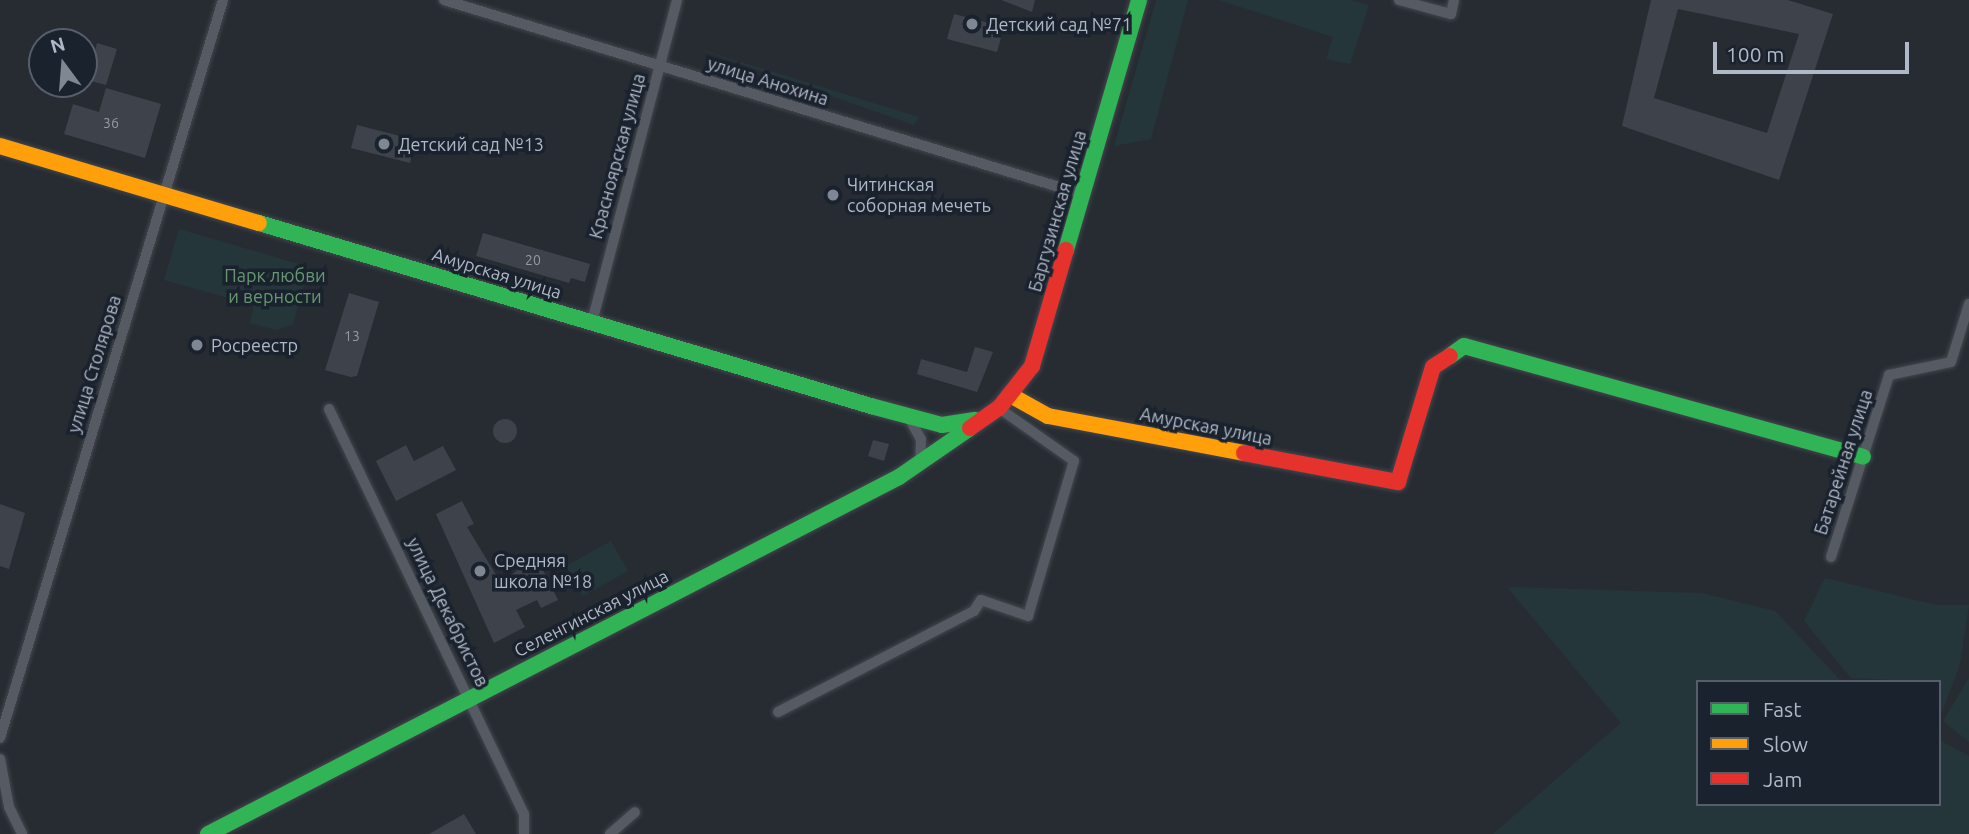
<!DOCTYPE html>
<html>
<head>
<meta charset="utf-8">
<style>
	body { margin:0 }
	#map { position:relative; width:1969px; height:834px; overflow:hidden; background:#272c33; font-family:Ubuntu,sans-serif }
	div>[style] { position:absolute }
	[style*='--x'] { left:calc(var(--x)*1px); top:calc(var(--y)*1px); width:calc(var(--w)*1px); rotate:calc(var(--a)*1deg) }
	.green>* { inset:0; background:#243639 }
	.building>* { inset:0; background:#3e424a }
	.round { border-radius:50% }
	.roads { filter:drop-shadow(0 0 2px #43474c) drop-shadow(0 0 2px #43474c) }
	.street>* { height:10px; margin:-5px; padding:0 5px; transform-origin:5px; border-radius:5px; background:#565a62 }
	.fast>* { height:16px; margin:-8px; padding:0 8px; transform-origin:8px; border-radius:8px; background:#30b455 }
	.slow>* { height:16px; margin:-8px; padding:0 8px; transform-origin:8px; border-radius:8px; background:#ff9f0a }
	.jam>* { height:16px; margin:-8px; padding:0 8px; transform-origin:8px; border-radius:8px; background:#e5322d }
	.dots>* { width:19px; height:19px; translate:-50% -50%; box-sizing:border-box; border:4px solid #1a222e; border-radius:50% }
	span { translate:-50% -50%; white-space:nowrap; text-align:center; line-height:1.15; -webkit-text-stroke:7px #1a222e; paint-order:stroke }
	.number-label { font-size:14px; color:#939aa7 }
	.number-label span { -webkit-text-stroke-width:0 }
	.poi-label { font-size:18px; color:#afb8c6 }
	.left { translate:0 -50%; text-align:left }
	.street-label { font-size:18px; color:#afb8c6 }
	.park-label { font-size:18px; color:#669771 }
	.legend { position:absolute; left:1696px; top:680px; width:245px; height:126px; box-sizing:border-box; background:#1a222e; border:2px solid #565e6b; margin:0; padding:9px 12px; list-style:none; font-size:21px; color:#afb8c6 }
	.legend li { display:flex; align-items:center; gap:14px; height:35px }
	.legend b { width:35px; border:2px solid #565e6b }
	.north { position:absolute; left:28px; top:28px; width:70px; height:70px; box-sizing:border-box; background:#1a222e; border:2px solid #565e6b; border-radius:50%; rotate:344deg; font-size:19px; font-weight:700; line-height:28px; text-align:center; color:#afb8c6 }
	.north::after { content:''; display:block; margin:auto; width:24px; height:32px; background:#7f8793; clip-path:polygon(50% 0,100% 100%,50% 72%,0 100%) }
	.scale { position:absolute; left:1713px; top:42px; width:196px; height:32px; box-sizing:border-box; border:4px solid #afb8c6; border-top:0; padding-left:9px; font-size:21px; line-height:24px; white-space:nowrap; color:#afb8c6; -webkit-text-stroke:5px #1a222e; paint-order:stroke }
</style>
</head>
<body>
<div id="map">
	<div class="green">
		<div style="clip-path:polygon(1156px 0,1188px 0,1151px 139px,1114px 146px)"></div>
		<div style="clip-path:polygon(1219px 0,1351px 0,1369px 5px,1350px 64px,1326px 59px,1333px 37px)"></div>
		<div style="clip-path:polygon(689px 46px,919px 117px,914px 125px)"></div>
		<div style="clip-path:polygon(179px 229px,309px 267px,293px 324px,277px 330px,250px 323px,254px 305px,164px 280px)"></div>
		<div style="clip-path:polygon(611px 541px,628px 571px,583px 596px,566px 566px)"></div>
		<div style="clip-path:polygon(1825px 578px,1936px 605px,1969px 605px,1960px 664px,1940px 717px,1939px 682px,1851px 678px,1804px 621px)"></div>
		<div style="clip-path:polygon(1507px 587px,1701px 593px,1775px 611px,1842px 682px,1698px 682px,1698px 804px,1939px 804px,1939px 740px,1969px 756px,1969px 834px,1493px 834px,1621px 723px)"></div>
		<div style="clip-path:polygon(1969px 678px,1969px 742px,1943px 721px)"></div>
	</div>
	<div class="building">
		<div style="clip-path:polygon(1001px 0,1035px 0,1032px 12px)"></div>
		<div style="clip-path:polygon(evenodd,1651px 0,1788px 0,1833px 14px,1779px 180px,1622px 126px,1651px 0,1678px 9px,1799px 34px,1767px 133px,1654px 98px,1678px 9px)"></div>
		<div style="clip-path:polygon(954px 14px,1004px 27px,997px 52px,947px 39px)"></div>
		<div style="clip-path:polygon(97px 43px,117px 49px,106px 85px,87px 80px)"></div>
		<div style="clip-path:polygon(106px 88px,161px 104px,145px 158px,64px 134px,73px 104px,99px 112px)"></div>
		<div style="clip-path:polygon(357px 125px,416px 140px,410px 163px,351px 148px)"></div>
		<div style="clip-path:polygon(483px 233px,590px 264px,585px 282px,571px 278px,569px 283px,476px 256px)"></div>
		<div style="clip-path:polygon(349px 293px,379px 302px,357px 376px,351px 377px,325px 370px)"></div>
		<div style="clip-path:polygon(975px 347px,993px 352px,977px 392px,917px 374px,921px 359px,967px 372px)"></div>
		<div class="round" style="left:493px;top:419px;width:24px;height:24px"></div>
		<div style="clip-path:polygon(873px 440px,889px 444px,884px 461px,868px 456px)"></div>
		<div style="clip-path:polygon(406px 445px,414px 461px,443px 446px,456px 470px,396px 501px,376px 461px)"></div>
		<div style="clip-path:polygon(462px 501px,474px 524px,467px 527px,501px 583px,536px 556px,558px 600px,541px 608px,537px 600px,516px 610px,525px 627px,494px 643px,436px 514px)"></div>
		<div style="clip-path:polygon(0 504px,25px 513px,9px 569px,0 566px)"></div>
		<div style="clip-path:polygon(464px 814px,476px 834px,429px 834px)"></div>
	</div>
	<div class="roads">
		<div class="street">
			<div style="--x:444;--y:0;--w:667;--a:16.91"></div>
			<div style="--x:1399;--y:0;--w:54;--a:15.1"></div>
			<div style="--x:1451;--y:14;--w:14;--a:-78"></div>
			<div style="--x:592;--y:322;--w:333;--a:-75.2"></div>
			<div style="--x:329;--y:409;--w:449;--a:64.3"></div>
			<div style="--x:524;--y:814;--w:20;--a:90"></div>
			<div style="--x:908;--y:416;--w:26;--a:61"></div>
			<div style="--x:921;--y:439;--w:23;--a:92"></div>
			<div style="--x:1831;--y:557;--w:191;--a:-72.3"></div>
			<div style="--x:1889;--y:375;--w:63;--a:-11.8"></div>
			<div style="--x:1951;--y:362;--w:61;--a:-72.8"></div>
			<div style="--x:778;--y:712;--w:220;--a:-27.3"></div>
			<div style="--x:974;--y:611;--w:13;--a:-58"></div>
			<div style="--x:981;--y:600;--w:50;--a:18.8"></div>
			<div style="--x:1028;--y:616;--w:162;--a:-73.5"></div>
			<div style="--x:1074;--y:461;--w:92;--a:-144.8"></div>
			<div style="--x:0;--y:738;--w:771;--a:-73.19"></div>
			<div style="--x:0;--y:759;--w:49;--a:79.4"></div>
			<div style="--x:9;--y:807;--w:30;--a:64"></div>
			<div style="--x:610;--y:834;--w:33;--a:-41"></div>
		</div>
		<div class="fast">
			<div style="--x:259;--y:223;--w:639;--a:16.65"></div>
			<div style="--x:871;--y:406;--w:73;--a:15"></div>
			<div style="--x:942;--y:425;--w:33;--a:-9"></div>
			<div style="--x:1066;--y:250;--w:260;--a:-73.7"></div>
			<div style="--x:1450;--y:356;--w:17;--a:-36"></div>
			<div style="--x:1464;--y:346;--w:414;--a:15.5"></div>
			<div style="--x:208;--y:834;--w:778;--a:-27.32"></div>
			<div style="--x:899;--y:477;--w:86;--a:-34.6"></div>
		</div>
		<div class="slow">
			<div style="--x:0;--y:146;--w:270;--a:16.6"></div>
			<div style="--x:1012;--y:396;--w:41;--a:29.1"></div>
			<div style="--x:1048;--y:416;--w:199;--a:10.7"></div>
		</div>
		<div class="jam">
			<div style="--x:970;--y:428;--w:35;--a:-35"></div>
			<div style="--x:999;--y:408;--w:53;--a:-51.8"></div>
			<div style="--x:1032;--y:366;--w:121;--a:-73.7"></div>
			<div style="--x:1244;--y:453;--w:157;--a:10.7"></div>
			<div style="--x:1398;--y:482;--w:120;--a:-73.1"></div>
			<div style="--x:1433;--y:367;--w:20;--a:-33"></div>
		</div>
	</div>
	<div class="dots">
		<div style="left:972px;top:24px;background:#7f8793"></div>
		<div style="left:384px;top:144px;background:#7f8793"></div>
		<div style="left:833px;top:195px;background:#7f8793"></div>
		<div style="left:197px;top:345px;background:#7f8793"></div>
		<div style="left:480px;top:571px;background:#7f8793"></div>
	</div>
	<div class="number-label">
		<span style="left:111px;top:123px">36</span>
		<span style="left:533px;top:260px">20</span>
		<span style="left:352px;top:336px">13</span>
	</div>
	<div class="poi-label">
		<span class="left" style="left:986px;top:24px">Детский сад №71</span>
		<span class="left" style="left:398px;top:144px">Детский сад №13</span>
		<span class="left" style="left:847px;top:195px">Читинская<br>соборная мечеть</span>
		<span class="left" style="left:211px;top:345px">Росреестр</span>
		<span class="left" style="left:494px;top:571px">Средняя<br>школа №18</span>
	</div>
	<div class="street-label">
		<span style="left:768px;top:81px;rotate:17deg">улица Анохина</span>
		<span style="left:617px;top:156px;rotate:-75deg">Красноярская улица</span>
		<span style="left:1057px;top:211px;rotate:-74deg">Баргузинская улица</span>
		<span style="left:497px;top:273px;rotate:17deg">Амурская улица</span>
		<span style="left:94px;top:364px;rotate:-73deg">улица Столярова</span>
		<span style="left:1206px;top:426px;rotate:11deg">Амурская улица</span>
		<span style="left:1843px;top:462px;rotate:-72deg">Батарейная улица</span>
		<span style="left:448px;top:612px;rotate:64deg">улица Декабристов</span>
		<span style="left:591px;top:613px;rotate:-27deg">Селенгинская улица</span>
	</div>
	<div class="park-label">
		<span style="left:275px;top:286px">Парк любви<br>и верности</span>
	</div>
	<ul class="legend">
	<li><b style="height:9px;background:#30b455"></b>Fast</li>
	<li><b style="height:9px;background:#ff9f0a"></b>Slow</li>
	<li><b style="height:9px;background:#e5322d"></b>Jam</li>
	</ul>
	<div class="north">N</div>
	<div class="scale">100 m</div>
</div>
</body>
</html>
